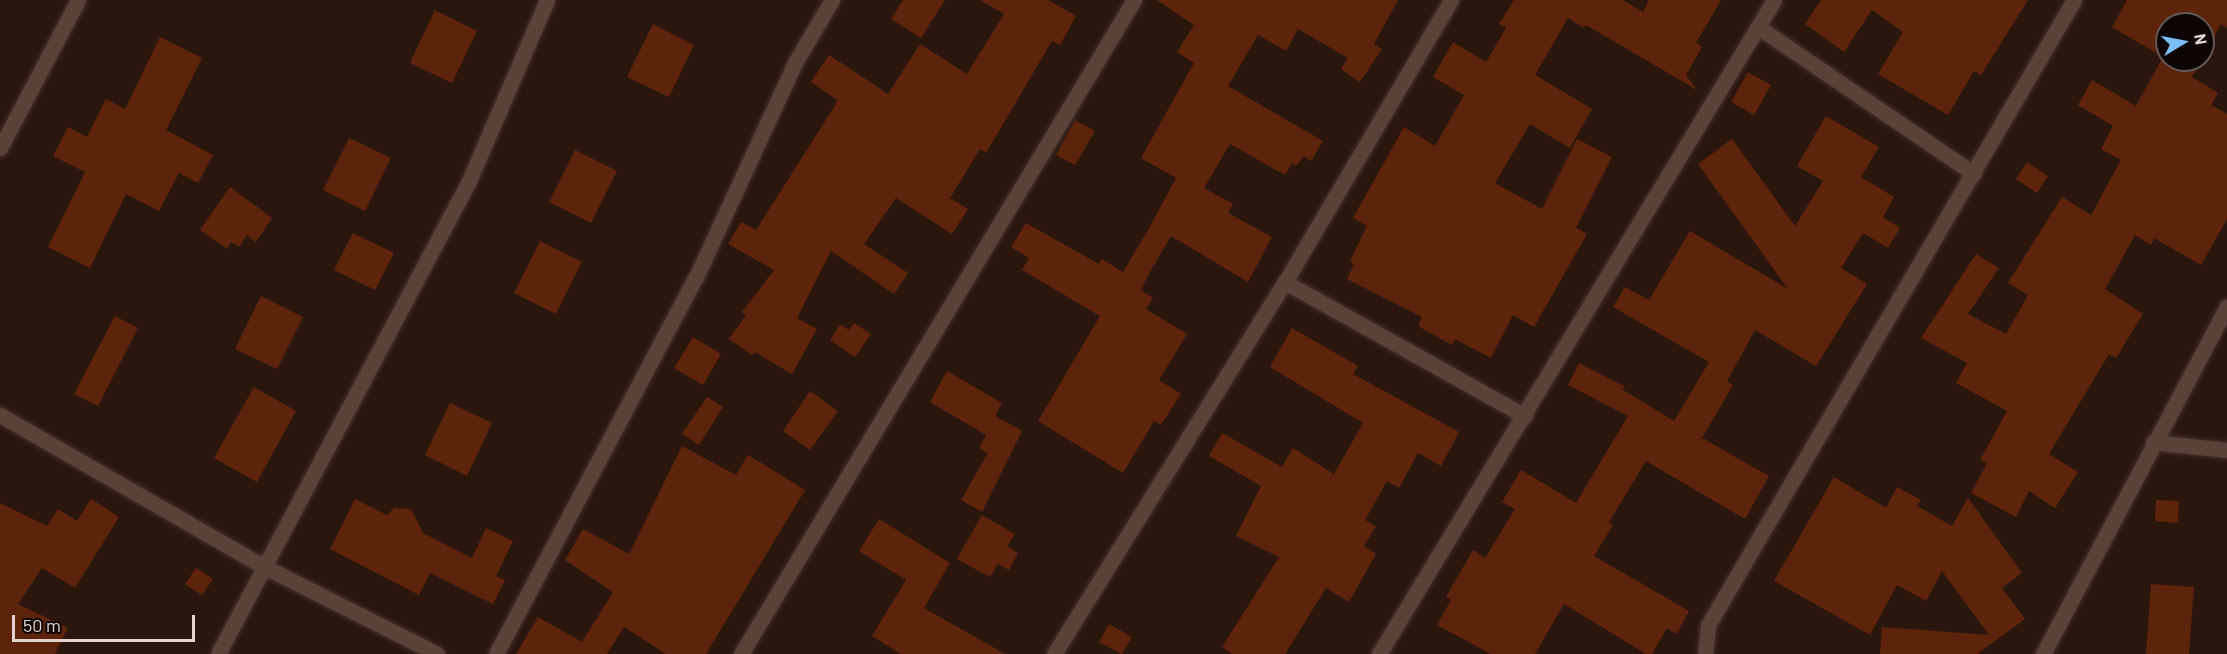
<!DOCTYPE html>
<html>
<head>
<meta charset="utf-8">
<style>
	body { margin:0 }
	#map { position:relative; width:2227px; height:654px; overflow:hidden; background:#2b160e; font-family:Barlow,sans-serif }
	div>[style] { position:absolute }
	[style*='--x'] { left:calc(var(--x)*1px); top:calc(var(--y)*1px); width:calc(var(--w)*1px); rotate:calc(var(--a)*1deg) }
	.building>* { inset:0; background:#5e230b }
	.roads { filter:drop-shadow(0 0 2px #41312e) drop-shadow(0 0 2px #41312e) }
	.street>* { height:15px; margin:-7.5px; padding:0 7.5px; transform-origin:7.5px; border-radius:7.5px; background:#5b4239 }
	span { translate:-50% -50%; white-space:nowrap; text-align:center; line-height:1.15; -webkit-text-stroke:5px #0d0503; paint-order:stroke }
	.north { position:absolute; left:2155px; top:12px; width:60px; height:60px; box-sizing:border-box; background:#0d0503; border:2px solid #635855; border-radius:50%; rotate:80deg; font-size:16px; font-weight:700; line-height:24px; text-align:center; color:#e4d4cf }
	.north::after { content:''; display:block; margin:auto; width:21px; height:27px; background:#7bbef8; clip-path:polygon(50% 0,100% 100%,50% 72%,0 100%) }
	.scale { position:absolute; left:12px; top:615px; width:183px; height:27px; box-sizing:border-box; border:3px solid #e4d4cf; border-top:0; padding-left:8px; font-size:18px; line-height:21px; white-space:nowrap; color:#e4d4cf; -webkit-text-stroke:4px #0d0503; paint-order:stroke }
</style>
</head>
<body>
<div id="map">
	<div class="building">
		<div style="clip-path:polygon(903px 0,945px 0,921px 38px,891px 19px)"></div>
		<div style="clip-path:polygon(980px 0,1048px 0,1076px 16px,1060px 45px,1052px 41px,986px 153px,980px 149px,950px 198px,968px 209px,952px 234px,896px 198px,864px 244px,908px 273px,894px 294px,831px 251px,797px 318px,817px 329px,792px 374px,755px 352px,752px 355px,729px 339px,746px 315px,742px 312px,774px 270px,728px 244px,741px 222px,756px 230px,836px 104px,837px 100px,811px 82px,829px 55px,888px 94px,920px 44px,967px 74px,1004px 14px)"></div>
		<div style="clip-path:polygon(1157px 0,1398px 0,1374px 44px,1382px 49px,1360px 82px,1341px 69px,1348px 58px,1298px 29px,1286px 51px,1258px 35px,1228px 86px,1323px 141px,1311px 161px,1304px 156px,1296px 166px,1292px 163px,1285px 175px,1230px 144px,1204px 188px,1233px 204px,1228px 213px,1272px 237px,1248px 282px,1171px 236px,1151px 270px,1141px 290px,1153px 298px,1146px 309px,1187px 334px,1159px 380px,1181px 394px,1161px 425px,1154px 421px,1123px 473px,1038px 421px,1100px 316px,1022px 270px,1029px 258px,1011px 247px,1026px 223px,1099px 264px,1102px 259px,1123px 272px,1148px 230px,1176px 178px,1141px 158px,1194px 63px,1177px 52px,1194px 25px)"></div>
		<div style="clip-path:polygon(1514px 0,1623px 0,1643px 12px,1649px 0,1721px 0,1696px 43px,1702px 47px,1686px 75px,1697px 90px,1586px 25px,1584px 28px,1568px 18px,1535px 75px,1592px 109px,1570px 148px,1530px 124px,1495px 183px,1542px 209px,1577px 139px,1612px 157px,1576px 228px,1587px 234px,1534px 327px,1513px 315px,1491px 358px,1455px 339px,1452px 345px,1418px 326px,1422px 317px,1347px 279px,1354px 264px,1350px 261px,1367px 226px,1353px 218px,1404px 127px,1435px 146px,1464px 95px,1433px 77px,1453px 42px,1486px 62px,1506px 28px,1499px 24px)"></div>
		<div style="clip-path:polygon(1821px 0,2028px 0,1981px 75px,1974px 71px,1948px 115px,1878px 74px,1903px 32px,1872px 10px,1844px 52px,1805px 24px)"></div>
		<div style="clip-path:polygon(2127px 0,2227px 0,2227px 28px,2221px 24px,2203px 57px,2203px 24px,2167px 24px,2167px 60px,2201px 60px,2192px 77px,2218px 93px,2211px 105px,2227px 114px,2227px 219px,2201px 265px,2154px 238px,2151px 245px,2135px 235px,2105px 289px,2143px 314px,2116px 358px,2109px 354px,2049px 454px,2078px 472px,2055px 508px,2029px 491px,2016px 517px,1971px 493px,1987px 463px,1980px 460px,2007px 411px,1956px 383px,1967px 363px,1921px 338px,1976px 254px,1999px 268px,1968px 314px,2006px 334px,2028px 295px,2008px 283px,2062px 197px,2091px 215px,2121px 160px,2101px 149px,2113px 126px,2078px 105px,2092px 80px,2136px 106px,2163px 57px,2112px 27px)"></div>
		<div style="clip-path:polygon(435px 10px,477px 31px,452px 83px,410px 63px)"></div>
		<div style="clip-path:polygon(653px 24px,694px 45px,669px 97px,627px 77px)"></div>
		<div style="clip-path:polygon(160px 37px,202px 58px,166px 130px,213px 155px,198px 183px,179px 173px,159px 211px,126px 194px,90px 268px,48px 247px,85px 172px,53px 156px,68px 127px,87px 137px,106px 99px,125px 109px)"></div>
		<div style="clip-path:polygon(1748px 72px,1771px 85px,1754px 115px,1731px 102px)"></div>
		<div style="clip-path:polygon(1826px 116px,1879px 147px,1861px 177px,1894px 197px,1883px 217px,1900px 228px,1888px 248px,1863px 233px,1841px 268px,1867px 284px,1816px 366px,1755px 330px,1727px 381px,1733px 385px,1702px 438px,1769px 476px,1745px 519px,1646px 461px,1609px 522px,1613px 525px,1594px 556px,1689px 611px,1677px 634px,1667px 628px,1652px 654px,1646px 654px,1564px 604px,1535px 654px,1491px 654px,1437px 625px,1451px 600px,1446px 597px,1473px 550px,1485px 558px,1515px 509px,1502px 502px,1521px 470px,1576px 503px,1628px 416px,1568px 385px,1579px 363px,1624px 386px,1623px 390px,1674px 421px,1709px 362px,1613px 307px,1625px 287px,1649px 300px,1690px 231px,1788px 289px,1698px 164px,1732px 139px,1795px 226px,1823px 181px,1797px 166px)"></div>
		<div style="clip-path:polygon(1075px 120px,1095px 131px,1075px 165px,1056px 155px)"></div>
		<div style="clip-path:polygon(349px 138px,391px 158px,365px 211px,323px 190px)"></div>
		<div style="clip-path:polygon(575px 150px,617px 171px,591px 223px,549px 202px)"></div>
		<div style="clip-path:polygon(2027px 162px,2048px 176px,2037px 193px,2016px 179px)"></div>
		<div style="clip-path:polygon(230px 187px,272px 218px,256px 242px,247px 235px,239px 247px,231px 242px,227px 249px,200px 230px)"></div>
		<div style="clip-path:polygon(353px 233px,394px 253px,375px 290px,334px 270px)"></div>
		<div style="clip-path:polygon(540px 241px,582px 262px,556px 314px,514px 293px)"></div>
		<div style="clip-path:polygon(261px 296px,303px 317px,277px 369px,235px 349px)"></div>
		<div style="clip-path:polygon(115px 316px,138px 328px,98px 406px,74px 394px)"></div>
		<div style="clip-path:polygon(854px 323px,871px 334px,855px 357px,830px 340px,840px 324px,849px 330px)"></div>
		<div style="clip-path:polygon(1292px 328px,1358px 366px,1353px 374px,1459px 432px,1441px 466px,1418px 453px,1399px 488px,1387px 481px,1365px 520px,1376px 526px,1364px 546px,1376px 554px,1349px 602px,1326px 588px,1285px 654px,1233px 654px,1222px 647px,1279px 557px,1236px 536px,1261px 486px,1209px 456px,1222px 433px,1282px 467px,1293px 448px,1334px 474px,1363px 423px,1270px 367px)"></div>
		<div style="clip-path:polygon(693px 337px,721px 354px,703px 385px,674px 368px)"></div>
		<div style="clip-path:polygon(947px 371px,1002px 403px,995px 416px,1022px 431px,982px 512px,961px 500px,988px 453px,979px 448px,986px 435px,930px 402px)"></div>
		<div style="clip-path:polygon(254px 387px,296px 411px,257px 482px,214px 458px)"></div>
		<div style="clip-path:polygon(810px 391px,838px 411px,810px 450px,783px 431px)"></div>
		<div style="clip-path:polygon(707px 397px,723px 407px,699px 445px,682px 434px)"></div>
		<div style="clip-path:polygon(450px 403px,492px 423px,467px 476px,425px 455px)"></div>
		<div style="clip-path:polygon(682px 446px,736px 475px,748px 455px,805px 490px,706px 654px,666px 654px,624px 627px,607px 654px,516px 654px,538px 617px,582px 642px,613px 592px,565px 560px,583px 529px,629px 554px)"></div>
		<div style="clip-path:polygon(1834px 477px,1886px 508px,1897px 487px,1921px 500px,1917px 506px,1952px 526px,1968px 498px,2022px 573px,2002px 588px,2025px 619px,1977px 654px,1880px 654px,1882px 627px,1989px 635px,1942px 571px,1926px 601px,1897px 585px,1870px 635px,1774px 581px)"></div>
		<div style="clip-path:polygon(91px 499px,119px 517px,75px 588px,42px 568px,18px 604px,68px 628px,55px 654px,0 654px,0 503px,47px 526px,58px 509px,77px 521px)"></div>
		<div style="clip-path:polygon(355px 499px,387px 515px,394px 508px,411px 509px,423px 533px,472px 558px,486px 528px,513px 541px,496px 576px,505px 580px,493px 604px,430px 573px,419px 595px,330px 549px)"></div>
		<div style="clip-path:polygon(2156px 500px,2179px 501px,2178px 523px,2155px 521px)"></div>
		<div style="clip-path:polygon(982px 515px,1015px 534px,1007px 546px,1018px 553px,1009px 570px,998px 564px,990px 577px,957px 559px)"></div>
		<div style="clip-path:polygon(879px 519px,950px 563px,924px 608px,1005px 654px,901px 654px,872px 636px,906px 580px,859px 551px)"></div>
		<div style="clip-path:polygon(196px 568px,213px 579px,202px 595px,185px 584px)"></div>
		<div style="clip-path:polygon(2151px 584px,2194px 587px,2189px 654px,2146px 654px)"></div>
		<div style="clip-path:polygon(1109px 624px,1132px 637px,1122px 654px,1099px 642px)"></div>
	</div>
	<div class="roads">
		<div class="street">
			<div style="--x:1758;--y:27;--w:261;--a:34.2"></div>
			<div style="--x:0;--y:148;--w:167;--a:-62.2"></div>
			<div style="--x:1285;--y:282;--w:275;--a:29.2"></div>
			<div style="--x:0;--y:415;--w:303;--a:29.9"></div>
			<div style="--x:263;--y:566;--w:195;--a:26.8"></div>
			<div style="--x:2153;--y:442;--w:74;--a:6.2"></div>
			<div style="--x:218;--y:654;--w:535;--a:-62.05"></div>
			<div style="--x:469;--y:181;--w:197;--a:-66.7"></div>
			<div style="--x:496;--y:654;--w:427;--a:-62.1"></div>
			<div style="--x:696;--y:277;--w:238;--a:-65.2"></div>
			<div style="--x:796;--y:61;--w:71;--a:-59.5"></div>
			<div style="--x:741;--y:654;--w:763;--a:-59"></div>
			<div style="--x:1054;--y:654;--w:438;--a:-58.2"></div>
			<div style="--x:1285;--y:282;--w:327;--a:-59.5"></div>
			<div style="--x:1379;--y:654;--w:764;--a:-58.87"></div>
			<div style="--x:1705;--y:654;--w:29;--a:-84"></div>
			<div style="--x:1708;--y:625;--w:724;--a:-59.65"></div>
			<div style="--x:2043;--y:654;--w:393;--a:-62.1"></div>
		</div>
	</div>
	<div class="north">N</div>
	<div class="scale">50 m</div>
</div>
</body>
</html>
